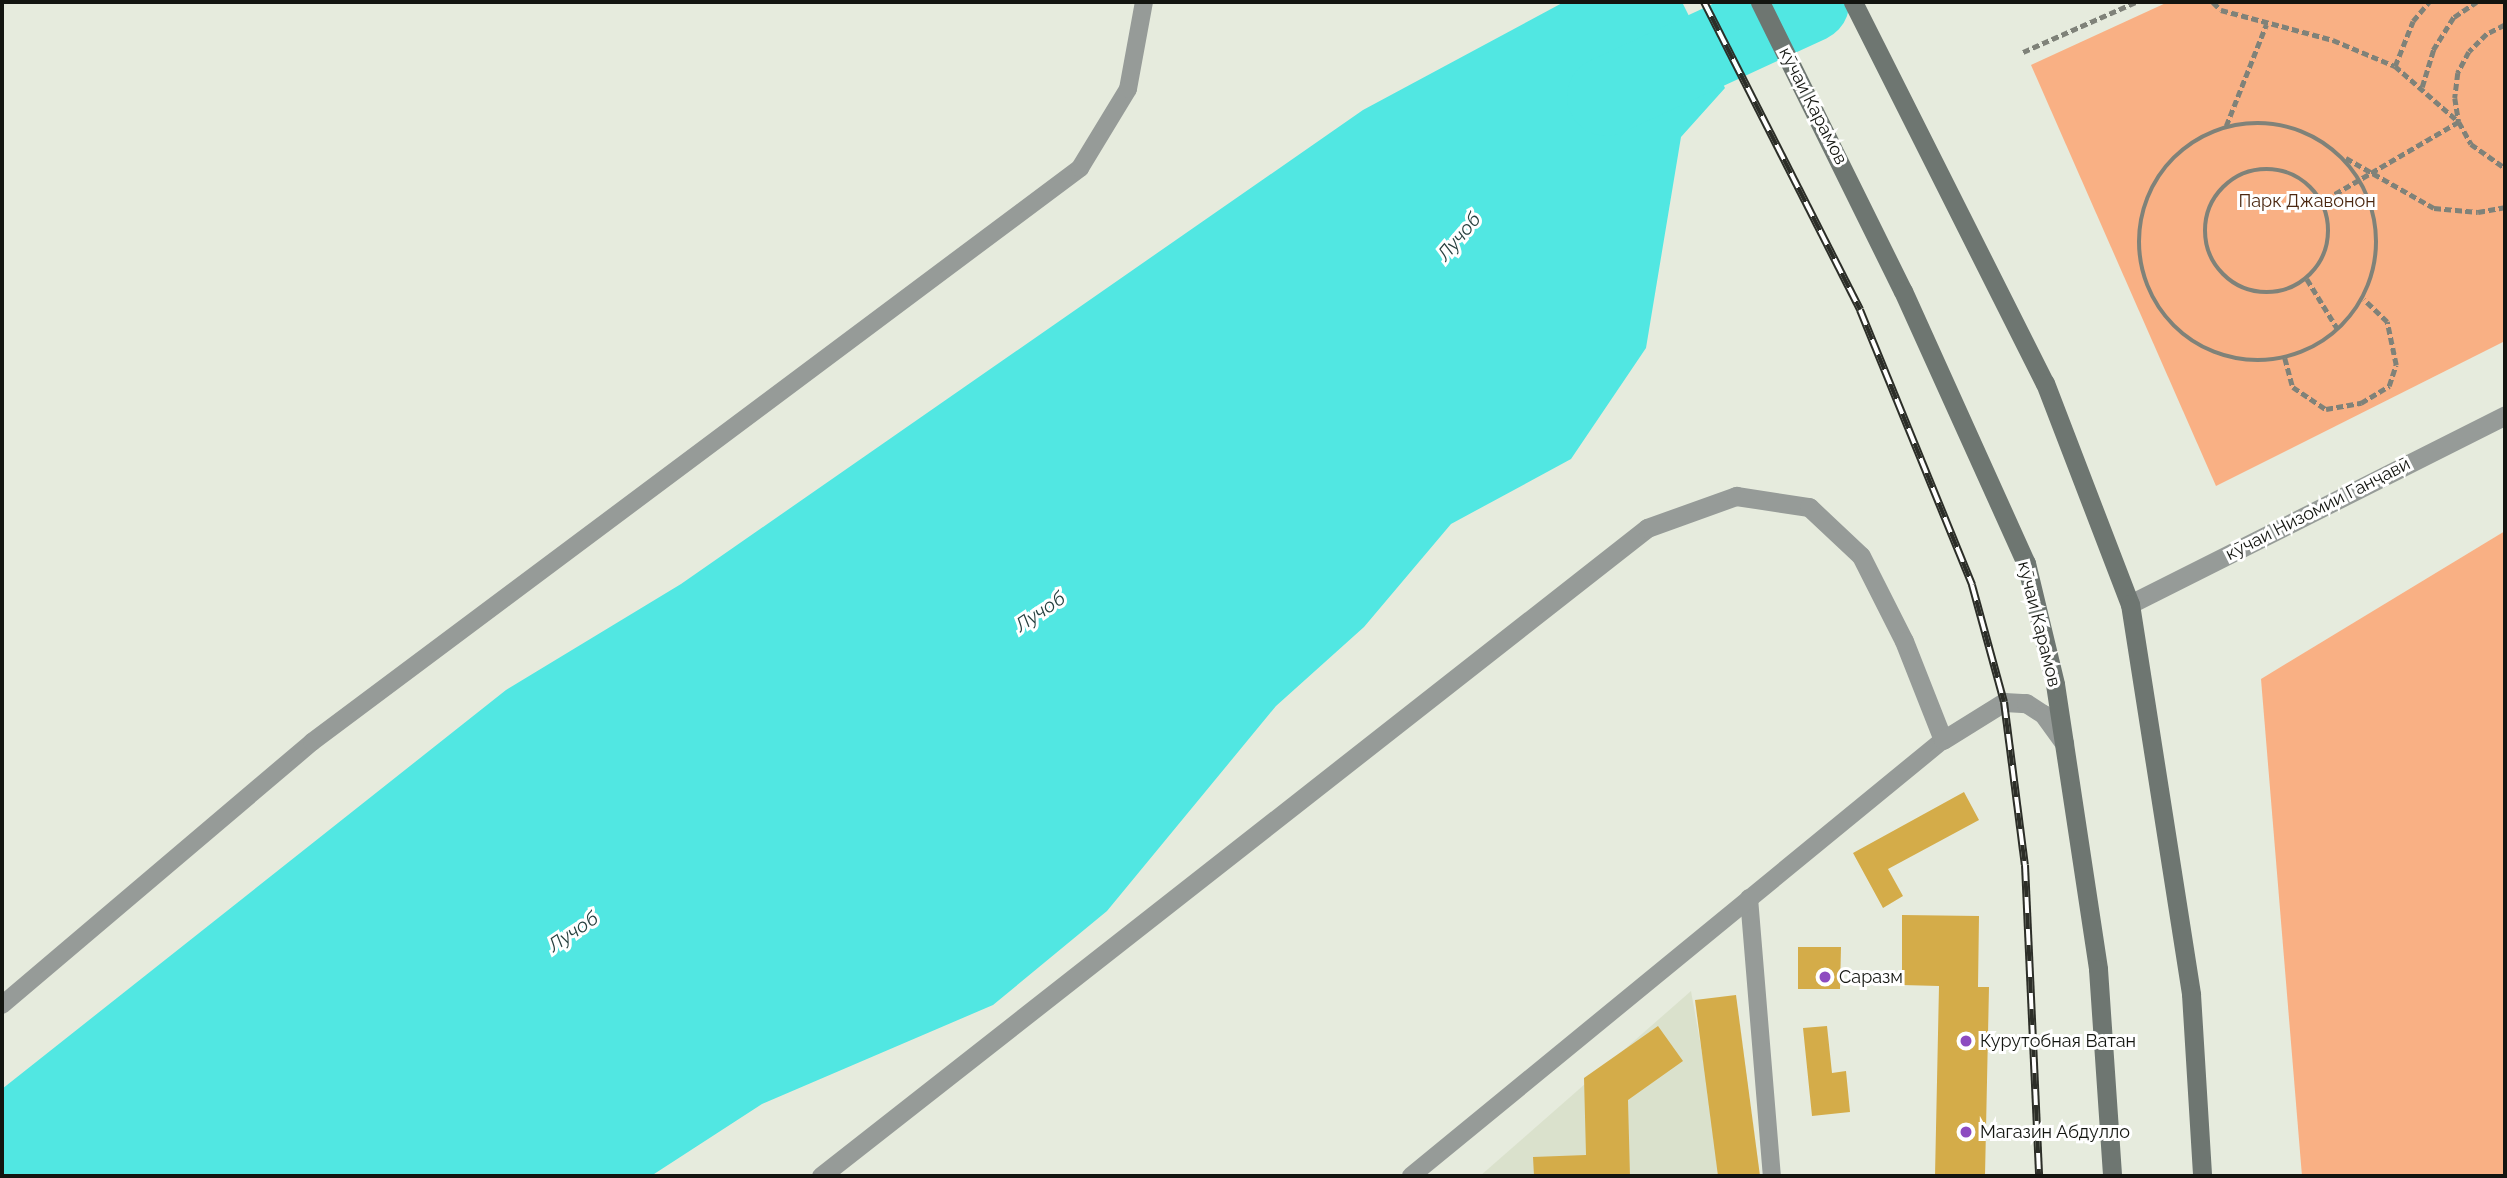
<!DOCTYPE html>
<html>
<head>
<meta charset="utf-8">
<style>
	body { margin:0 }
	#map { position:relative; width:2507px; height:1178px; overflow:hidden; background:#e6ebdd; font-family:Raleway,sans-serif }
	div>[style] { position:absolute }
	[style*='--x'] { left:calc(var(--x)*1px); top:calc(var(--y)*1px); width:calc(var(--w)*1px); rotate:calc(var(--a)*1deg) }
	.built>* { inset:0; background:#dae1cc }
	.green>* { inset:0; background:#f9b084 }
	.water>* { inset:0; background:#51e7e2 }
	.river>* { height:79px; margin:-39.5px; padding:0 39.5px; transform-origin:39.5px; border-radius:39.5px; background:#51e7e2 }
	.building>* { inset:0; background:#d4ac49 }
	.path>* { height:4.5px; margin-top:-2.25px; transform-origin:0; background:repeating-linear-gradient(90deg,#7f8279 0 7px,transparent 0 10.5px) }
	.path>.ring { margin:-2.25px; padding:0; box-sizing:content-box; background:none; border:4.5px solid #7f8279; border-radius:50% }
	.service>* { height:18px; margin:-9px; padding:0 9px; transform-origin:9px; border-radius:9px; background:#969b98 }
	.minor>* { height:19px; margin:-9.5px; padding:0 9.5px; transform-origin:9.5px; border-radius:9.5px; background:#969b98 }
	.tertiary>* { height:19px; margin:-9.5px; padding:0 9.5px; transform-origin:9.5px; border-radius:9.5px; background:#969b98 }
	.secondary>* { height:19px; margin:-9.5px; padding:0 9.5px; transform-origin:9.5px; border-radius:9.5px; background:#6e7671 }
	.rail>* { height:8px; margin-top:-4px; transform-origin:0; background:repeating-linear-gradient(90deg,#fff 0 16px,#2c2e28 0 32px); box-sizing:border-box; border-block:2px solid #2c2e28 }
	.dots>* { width:19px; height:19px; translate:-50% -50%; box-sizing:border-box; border:4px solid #fff; border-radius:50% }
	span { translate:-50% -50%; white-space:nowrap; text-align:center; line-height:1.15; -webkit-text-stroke:6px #fff; paint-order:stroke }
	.street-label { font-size:18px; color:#131510 }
	.park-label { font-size:18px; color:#4b2811 }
	.poi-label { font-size:18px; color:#131510 }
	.left { translate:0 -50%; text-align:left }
	.water-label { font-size:19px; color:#27403f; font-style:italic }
	.frame { position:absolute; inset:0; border:4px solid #131510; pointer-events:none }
</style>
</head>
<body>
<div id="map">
	<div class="built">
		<div style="clip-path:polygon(1691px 991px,1724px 1176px,1480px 1176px)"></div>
	</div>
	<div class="green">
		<div style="clip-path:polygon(2168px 2px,2505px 2px,2505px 341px,2216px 486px,2031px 65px)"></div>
		<div style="clip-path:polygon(2505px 531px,2505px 1176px,2302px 1176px,2261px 679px)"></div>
	</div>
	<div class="water">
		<div style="clip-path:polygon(1564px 2px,1682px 2px,1725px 88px,1681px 137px,1646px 348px,1571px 459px,1451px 524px,1364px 627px,1276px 706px,1107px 911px,993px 1005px,762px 1104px,651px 1176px,2px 1176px,2px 1089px,506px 690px,681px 584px,1363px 110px)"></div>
	</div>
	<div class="river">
		<div style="--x:1606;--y:96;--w:224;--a:-24.8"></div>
	</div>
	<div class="building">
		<div style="clip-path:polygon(1964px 792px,1979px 820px,1888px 869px,1903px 896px,1883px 908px,1853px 853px)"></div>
		<div style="clip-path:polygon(1902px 915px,1979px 916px,1978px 987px,1989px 987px,1985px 1176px,1935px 1176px,1939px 986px,1902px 985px)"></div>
		<div style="clip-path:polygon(1798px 947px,1841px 947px,1840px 989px,1798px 989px)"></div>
		<div style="clip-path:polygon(1736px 995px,1760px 1176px,1718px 1176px,1695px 1000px)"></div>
		<div style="clip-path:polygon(1658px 1026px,1683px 1061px,1628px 1100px,1630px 1176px,1534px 1176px,1533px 1157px,1586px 1155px,1584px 1078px)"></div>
		<div style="clip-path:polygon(1827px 1026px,1832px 1073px,1846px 1071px,1850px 1112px,1812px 1116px,1803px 1028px)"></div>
	</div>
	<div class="path">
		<div style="--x:2213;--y:2;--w:11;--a:45"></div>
		<div style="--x:2221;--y:10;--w:116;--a:15"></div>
		<div style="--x:2333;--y:40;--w:67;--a:22.8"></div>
		<div style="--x:2395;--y:66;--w:85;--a:41.2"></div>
		<div style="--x:2459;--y:122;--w:159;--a:149.7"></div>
		<div style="--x:2505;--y:25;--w:20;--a:153"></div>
		<div style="--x:2487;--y:34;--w:25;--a:135"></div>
		<div style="--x:2469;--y:52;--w:24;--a:118"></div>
		<div style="--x:2458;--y:73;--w:25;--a:97"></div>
		<div style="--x:2455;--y:98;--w:24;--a:81"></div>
		<div style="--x:2459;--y:122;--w:25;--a:61"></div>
		<div style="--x:2471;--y:144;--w:42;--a:35.2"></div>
		<div style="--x:2023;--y:52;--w:124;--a:-23.9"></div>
		<div style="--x:2395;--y:66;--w:48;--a:-68.2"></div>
		<div style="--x:2413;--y:21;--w:25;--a:-50"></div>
		<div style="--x:2422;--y:87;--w:39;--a:-73"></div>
		<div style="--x:2433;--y:50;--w:39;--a:-58"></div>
		<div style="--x:2454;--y:17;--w:27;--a:-34"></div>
		<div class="ring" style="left:2139px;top:123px;width:233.5px;height:233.5px"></div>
		<div style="--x:2226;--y:126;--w:109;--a:-68.4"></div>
		<div style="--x:2346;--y:158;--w:101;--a:29.6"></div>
		<div style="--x:2434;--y:208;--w:44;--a:5.2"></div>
		<div style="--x:2478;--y:212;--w:27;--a:-10"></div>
		<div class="ring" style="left:2205px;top:169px;width:119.5px;height:119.5px"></div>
		<div style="--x:2307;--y:279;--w:61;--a:58.4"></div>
		<div style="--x:2285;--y:358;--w:30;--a:75"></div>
		<div style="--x:2293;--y:387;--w:40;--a:34"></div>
		<div style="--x:2326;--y:409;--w:36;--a:-10"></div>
		<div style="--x:2361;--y:403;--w:33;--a:-31"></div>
		<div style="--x:2389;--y:386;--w:22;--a:-72"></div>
		<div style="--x:2396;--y:365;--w:44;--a:-101.8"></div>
		<div style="--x:2387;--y:322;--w:32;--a:-136"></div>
	</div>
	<div class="service">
		<div style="--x:1749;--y:898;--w:279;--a:85.3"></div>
		<div style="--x:2;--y:1005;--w:407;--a:-40.3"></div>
		<div style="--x:312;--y:742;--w:959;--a:-36.77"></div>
		<div style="--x:1080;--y:168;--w:92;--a:-58.7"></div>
		<div style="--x:1128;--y:89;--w:88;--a:-79.6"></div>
		<div style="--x:1411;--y:1176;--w:688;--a:-39.34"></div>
	</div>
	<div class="minor">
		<div style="--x:821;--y:1176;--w:1050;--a:-38.11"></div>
		<div style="--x:1647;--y:528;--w:95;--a:-19.8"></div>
		<div style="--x:1736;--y:496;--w:74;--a:8.6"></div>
		<div style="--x:1809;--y:507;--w:71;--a:43.3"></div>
		<div style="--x:1861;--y:556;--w:95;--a:63.2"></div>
		<div style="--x:1904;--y:641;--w:106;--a:68.5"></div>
		<div style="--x:1943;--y:740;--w:72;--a:-31.9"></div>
		<div style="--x:2004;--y:702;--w:22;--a:3"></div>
		<div style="--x:2026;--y:703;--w:20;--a:33"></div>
		<div style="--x:2043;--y:714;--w:36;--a:54"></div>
	</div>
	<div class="tertiary">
		<div style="--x:2130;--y:604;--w:420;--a:-26.7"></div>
	</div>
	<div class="secondary">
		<div style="--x:1760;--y:2;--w:322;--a:63.7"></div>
		<div style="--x:1903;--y:291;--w:299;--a:65.7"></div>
		<div style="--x:2026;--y:563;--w:124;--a:76.5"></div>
		<div style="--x:2055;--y:684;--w:288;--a:81.4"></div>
		<div style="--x:2098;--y:969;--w:207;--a:86.1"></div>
		<div style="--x:1853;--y:2;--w:427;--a:63.3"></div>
		<div style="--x:2045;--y:383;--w:237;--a:69"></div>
		<div style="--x:2130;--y:604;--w:395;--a:81.1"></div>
		<div style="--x:2191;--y:994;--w:182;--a:86.5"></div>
	</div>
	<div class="rail">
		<div style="--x:1704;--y:2;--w:345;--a:63.1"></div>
		<div style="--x:1860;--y:310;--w:297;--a:67.8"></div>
		<div style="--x:1972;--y:585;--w:121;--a:74.7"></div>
		<div style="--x:2004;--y:702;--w:164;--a:82.7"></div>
		<div style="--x:2025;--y:865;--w:311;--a:87.4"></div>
	</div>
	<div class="dots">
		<div style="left:1825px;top:977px;background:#8d4bc0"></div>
		<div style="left:1966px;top:1041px;background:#8d4bc0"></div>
		<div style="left:1966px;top:1132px;background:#8d4bc0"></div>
	</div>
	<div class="street-label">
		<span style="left:1813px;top:106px;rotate:63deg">кӯчаи Карамов</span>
		<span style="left:2318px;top:509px;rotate:-27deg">кӯчаи Низомии Ганҷавӣ</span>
		<span style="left:2039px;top:624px;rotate:76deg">кӯчаи Карамов</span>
	</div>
	<div class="park-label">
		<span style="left:2307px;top:201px">Парк Джавонон</span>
	</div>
	<div class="poi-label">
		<span class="left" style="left:1839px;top:977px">Саразм</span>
		<span class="left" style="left:1980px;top:1041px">Курутобная Ватан</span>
		<span class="left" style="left:1980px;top:1132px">Магазин Абдулло</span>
	</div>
	<div class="water-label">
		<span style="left:1459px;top:237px;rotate:-50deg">Лучоб</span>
		<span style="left:1040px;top:612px;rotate:-34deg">Лучоб</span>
		<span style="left:573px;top:932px;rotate:-34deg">Лучоб</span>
	</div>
	<div class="frame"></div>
</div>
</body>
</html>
